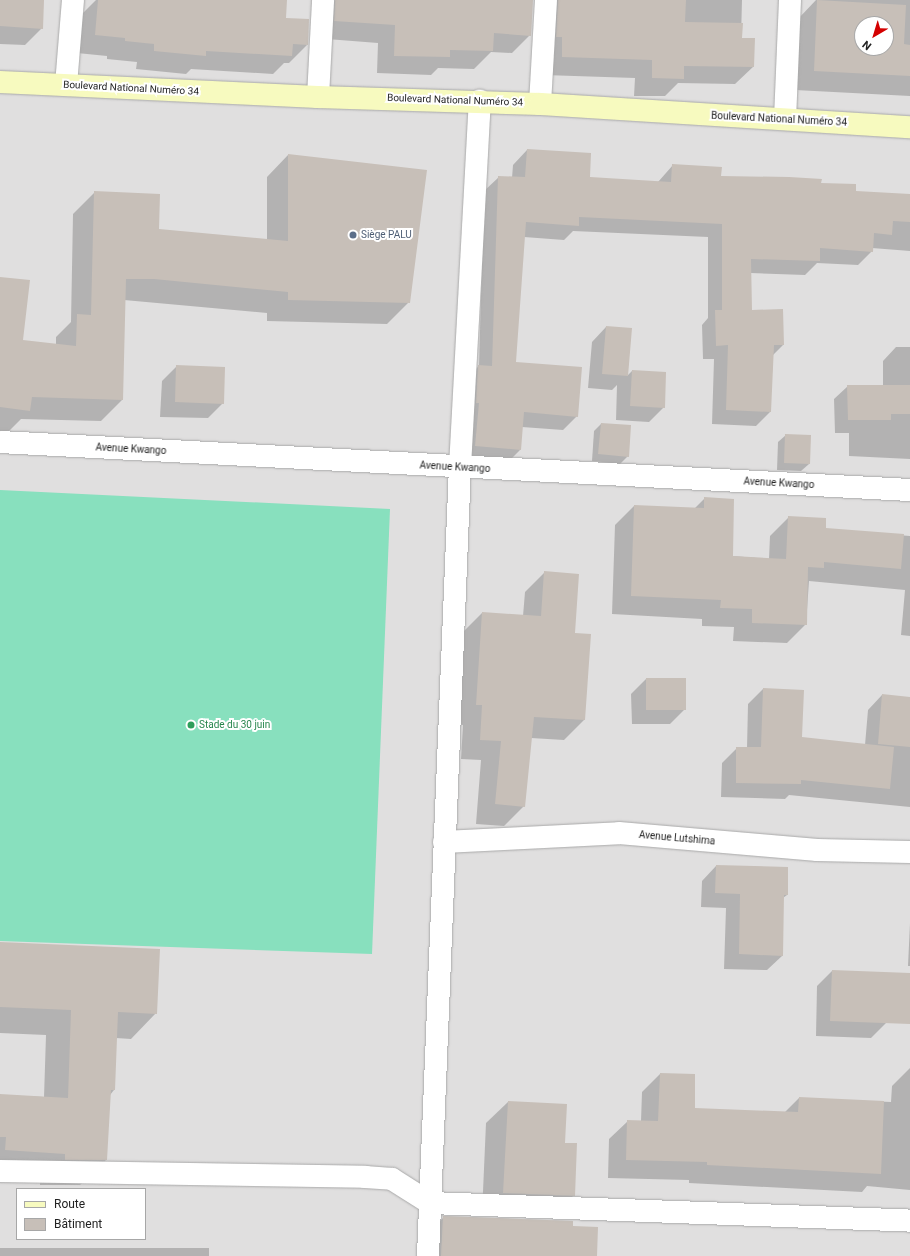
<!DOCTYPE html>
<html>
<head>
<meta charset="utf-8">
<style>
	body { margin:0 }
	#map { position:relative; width:910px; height:1256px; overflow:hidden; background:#f2efe9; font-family:Roboto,sans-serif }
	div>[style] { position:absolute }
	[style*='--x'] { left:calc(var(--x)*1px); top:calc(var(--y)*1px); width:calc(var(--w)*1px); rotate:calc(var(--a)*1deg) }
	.residential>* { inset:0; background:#e0dfdf }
	.pitch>* { inset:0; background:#88e0be }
	.shadow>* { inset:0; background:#0003 }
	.building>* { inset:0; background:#c7bfb8 }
	.roads { filter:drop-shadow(0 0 1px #a9a9a9) drop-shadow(0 0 1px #a9a9a9) }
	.street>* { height:22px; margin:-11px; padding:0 11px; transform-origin:11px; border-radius:11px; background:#fff }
	.secondary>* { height:22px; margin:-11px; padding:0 11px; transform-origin:11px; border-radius:11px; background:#f7fabf }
	.dots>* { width:11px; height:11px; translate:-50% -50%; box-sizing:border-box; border:2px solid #fff; border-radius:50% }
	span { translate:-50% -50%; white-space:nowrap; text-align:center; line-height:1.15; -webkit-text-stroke:4px #fff; paint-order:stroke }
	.street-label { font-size:10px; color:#222 }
	.service-label { font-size:10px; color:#4e5e75 }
	.left { translate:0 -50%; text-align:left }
	.leisure-label { font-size:10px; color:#27864d }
	.legend { position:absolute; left:16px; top:1188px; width:130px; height:52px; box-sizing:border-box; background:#fff; border:1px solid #a7a7a7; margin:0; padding:5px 7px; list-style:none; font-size:12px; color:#222 }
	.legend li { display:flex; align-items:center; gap:8px; height:20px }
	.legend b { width:20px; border:1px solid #a7a7a7 }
	.north { position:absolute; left:854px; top:16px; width:40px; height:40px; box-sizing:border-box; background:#fff; border:1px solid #a7a7a7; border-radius:50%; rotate:218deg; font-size:11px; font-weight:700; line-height:16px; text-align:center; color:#222 }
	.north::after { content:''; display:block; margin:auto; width:14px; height:18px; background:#d40000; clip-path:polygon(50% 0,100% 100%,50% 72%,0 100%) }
</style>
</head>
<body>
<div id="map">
	<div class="residential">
		<div style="clip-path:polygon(evenodd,0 0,910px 0,910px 1256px,0 1256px,0 0,862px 24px,886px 24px,886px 48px,862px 48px,862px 24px,0 0,17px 1189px,145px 1189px,145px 1239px,17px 1239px,17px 1189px)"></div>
	</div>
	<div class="pitch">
		<div style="clip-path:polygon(0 490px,390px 509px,372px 954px,0 941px)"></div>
	</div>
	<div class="shadow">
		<div style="clip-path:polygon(0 0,43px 0,42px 28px,25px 45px,0 44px)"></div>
		<div style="clip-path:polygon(96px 0,286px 0,285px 19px,307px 45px,289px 63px,284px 63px,273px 74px,191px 69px,186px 74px,136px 69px,137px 62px,107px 59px,107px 56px,77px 53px,80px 16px)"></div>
		<div style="clip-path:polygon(332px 0,532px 0,530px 35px,512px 53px,491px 52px,474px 69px,438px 68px,431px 75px,377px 73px,378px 43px,327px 39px)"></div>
		<div style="clip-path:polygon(549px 0,742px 0,741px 39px,754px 66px,735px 84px,678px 83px,665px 96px,634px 96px,635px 78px,544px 75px)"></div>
		<div style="clip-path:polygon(evenodd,910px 0,910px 96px,795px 90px,798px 19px,816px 0,910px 0,862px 24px,886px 24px,886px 48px,862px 48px,862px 24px)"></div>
		<div style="clip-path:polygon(527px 150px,589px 178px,658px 182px,673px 165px,720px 177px,820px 184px,855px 192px,910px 195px,910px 251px,872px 248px,872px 251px,858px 265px,817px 263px,805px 275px,751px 273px,751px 311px,783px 345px,773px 355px,770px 412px,756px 426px,712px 424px,714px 359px,703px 359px,702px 325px,708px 318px,708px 237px,573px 231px,564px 240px,524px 237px,515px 363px,577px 416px,563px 430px,522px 427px,520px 450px,506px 464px,461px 460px,464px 380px,479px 366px,484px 191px,499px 177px,512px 178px,513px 165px)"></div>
		<div style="clip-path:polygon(288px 155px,409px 302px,387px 324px,267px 321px,267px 313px,124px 300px,122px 400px,101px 421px,21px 419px,8px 432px,0 431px,0 278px,22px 341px,56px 345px,56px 337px,71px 322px,73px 214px,95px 192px,158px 230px,267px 240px,267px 177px)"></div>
		<div style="clip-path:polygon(606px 327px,631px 329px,627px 376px,632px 371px,664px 407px,649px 422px,616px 420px,617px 385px,612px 390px,588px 388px,592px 342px)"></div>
		<div style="clip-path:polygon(896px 347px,910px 347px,910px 459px,849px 456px,849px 433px,835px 433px,834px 399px,848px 386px,883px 386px,883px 361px)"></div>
		<div style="clip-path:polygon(177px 366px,223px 403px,208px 418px,160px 417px,162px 381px)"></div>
		<div style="clip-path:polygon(601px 424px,628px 456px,620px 464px,592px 461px,594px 431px)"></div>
		<div style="clip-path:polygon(786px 435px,809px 464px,801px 471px,777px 470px,778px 442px)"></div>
		<div style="clip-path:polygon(705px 498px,732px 556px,769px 559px,770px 536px,789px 517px,824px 529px,910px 536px,910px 636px,901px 635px,905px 590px,809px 581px,806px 624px,787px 643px,733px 641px,734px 627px,702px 626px,702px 619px,612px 614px,615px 525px,634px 506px,694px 509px)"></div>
		<div style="clip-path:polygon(545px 572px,574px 634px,590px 635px,584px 720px,564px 740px,531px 738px,524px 806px,504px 826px,476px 824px,481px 760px,461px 759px,463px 725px,456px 724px,462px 633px,482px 613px,523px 616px,525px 592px)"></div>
		<div style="clip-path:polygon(646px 679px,685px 709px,670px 724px,632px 724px,631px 694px)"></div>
		<div style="clip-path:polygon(763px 689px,801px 738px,865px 745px,868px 710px,882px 695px,910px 698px,910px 807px,789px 795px,785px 799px,721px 797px,722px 763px,737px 748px,747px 748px,748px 704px)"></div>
		<div style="clip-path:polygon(716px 866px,787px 895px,783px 898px,782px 956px,767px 970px,724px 969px,726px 908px,701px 907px,702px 881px)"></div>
		<div style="clip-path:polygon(910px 923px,910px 966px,908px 966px)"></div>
		<div style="clip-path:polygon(0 943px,156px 1013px,131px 1039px,116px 1038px,114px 1090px,110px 1095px,106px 1160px,80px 1185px,40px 1185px,40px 1179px,0 1177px,0 1095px,44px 1097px,46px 1035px,0 1033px)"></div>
		<div style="clip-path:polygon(832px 971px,886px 1023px,871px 1038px,816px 1036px,817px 986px)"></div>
		<div style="clip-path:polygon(910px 1068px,910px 1190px,867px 1186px,862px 1192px,689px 1183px,689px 1180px,608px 1178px,609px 1139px,628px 1121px,641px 1121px,642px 1092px,660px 1074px,694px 1109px,784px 1113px,799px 1098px,891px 1102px,892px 1086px)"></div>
		<div style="clip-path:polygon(508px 1102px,564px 1144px,574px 1195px,552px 1217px,482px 1214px,486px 1123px)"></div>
		<div style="clip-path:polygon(444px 1217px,572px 1227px,596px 1256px,424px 1256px,426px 1235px)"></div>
		<div style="clip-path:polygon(0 1248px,209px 1248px,209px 1256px,0 1256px)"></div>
	</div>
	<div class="building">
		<div style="clip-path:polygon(0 0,44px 0,43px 29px,0 26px)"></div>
		<div style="clip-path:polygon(98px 0,287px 0,286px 18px,309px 19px,308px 45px,293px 44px,292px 56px,206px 51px,206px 56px,154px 51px,154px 44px,125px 41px,125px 38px,95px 35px)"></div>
		<div style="clip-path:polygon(335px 0,533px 0,531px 36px,494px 33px,493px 51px,450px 50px,450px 57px,394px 56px,395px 25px,334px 21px)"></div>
		<div style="clip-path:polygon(558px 0,686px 0,685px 22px,743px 23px,742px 38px,755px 38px,754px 67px,684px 66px,684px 79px,652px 78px,652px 60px,562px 57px,562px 37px,556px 37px)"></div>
		<div style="clip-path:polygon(evenodd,817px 0,906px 5px,904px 44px,910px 45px,910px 76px,814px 71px,817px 0,862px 24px,886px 24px,886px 48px,862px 48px,862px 24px)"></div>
		<div style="clip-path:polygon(527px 149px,591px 153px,590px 177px,671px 182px,672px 164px,722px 167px,721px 176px,789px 177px,822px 179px,821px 183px,856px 184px,856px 191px,910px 194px,910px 222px,893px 221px,892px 235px,874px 233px,873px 252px,820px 248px,820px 261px,751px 259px,752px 310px,783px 309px,784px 345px,774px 345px,771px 412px,726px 410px,728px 345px,716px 346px,715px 310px,722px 310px,722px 224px,579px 217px,579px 226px,526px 222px,516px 362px,582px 367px,578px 417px,524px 412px,521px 450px,475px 446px,479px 403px,476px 403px,478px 365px,492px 366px,498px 176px,525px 177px)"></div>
		<div style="clip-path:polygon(288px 154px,427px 170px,410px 303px,288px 300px,288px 292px,154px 279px,126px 279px,123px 400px,32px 397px,30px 411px,0 407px,0 277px,30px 280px,23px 340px,76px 346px,77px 314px,91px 315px,94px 191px,160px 194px,159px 229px,288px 241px)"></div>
		<div style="clip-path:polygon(606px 326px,632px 328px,628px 376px,602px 374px)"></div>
		<div style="clip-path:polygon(176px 365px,225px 367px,224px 404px,175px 402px)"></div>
		<div style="clip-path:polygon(632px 370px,666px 372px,665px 408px,630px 406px)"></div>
		<div style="clip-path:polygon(847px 385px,910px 385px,910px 414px,891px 414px,891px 420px,848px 420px)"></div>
		<div style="clip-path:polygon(601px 423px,631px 425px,629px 457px,598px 454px)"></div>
		<div style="clip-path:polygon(785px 434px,811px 435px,810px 464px,784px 463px)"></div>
		<div style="clip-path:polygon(704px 497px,734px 499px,733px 556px,786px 559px,788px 516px,826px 518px,826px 528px,904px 534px,901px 569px,824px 562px,824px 568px,808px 567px,807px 625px,752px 623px,752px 609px,720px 608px,721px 600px,631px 596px,634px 505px,704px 508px)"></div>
		<div style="clip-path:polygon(544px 571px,579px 574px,575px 633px,591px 634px,585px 720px,534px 717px,525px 807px,495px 804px,501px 741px,480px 740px,482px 705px,476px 705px,482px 612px,541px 616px)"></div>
		<div style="clip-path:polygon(646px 678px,686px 678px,686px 710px,646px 710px)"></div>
		<div style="clip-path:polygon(763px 688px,804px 690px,802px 737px,894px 747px,890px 789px,801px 780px,801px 784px,736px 783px,736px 747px,761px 747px)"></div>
		<div style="clip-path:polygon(882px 694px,910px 697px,910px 747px,878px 744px)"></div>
		<div style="clip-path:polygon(716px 865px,788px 867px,788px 895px,784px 895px,783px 956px,739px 954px,740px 894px,715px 893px)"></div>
		<div style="clip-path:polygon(0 942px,160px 949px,157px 1014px,118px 1012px,115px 1090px,111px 1090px,107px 1160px,65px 1160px,65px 1154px,5px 1150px,6px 1137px,0 1137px,0 1094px,68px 1098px,71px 1010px,0 1007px)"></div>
		<div style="clip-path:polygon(832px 970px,910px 973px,910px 1024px,830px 1021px)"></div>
		<div style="clip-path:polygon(660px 1073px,695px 1074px,695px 1108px,798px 1112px,799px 1097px,884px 1101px,881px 1174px,707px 1165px,707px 1162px,626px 1160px,627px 1120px,658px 1121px)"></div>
		<div style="clip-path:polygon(508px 1101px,567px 1104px,565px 1143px,577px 1143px,575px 1196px,503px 1193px)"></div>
		<div style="clip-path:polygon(443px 1216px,573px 1221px,573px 1226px,598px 1227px,597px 1256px,441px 1256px)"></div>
	</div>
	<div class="roads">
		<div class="street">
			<div style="--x:66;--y:85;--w:85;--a:-85.3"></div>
			<div style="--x:318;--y:97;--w:97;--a:-87"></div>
			<div style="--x:540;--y:104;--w:104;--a:-86.7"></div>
			<div style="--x:785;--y:119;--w:119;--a:-87.6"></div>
			<div style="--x:0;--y:442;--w:911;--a:3.02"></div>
			<div style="--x:444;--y:842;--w:175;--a:-2.9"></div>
			<div style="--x:619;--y:833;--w:199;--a:4.9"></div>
			<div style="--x:817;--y:850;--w:93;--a:1.2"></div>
			<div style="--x:0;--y:1171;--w:365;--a:0.9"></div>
			<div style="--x:365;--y:1177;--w:27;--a:4"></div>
			<div style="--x:392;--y:1179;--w:45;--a:32.3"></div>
			<div style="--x:430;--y:1203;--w:480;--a:2.1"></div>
			<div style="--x:428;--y:1256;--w:790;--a:-87.68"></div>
			<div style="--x:460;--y:467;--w:367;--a:-86.9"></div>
		</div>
		<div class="secondary">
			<div style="--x:0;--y:82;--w:318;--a:2.7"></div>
			<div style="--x:318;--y:97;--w:222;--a:1.8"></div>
			<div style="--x:540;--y:104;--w:371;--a:3.6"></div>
		</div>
	</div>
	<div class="dots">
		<div style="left:353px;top:235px;background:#5c6f8a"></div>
		<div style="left:191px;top:725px;background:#2e9e5b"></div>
	</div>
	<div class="street-label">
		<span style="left:131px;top:88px;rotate:3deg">Boulevard National Numéro 34</span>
		<span style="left:455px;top:100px;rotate:2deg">Boulevard National Numéro 34</span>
		<span style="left:779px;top:119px;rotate:3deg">Boulevard National Numéro 34</span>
		<span style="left:131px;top:449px;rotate:3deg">Avenue Kwango</span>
		<span style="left:455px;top:467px;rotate:3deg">Avenue Kwango</span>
		<span style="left:779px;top:483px;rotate:3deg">Avenue Kwango</span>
		<span style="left:677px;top:838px;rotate:5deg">Avenue Lutshima</span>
	</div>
	<div class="service-label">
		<span class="left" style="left:361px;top:235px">Siège PALU</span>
	</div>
	<div class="leisure-label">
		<span class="left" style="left:199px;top:725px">Stade du 30 juin</span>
	</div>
	<ul class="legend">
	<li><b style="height:5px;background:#f7fabf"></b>Route</li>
	<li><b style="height:11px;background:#c7bfb8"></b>Bâtiment</li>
	</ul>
	<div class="north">N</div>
</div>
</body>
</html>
